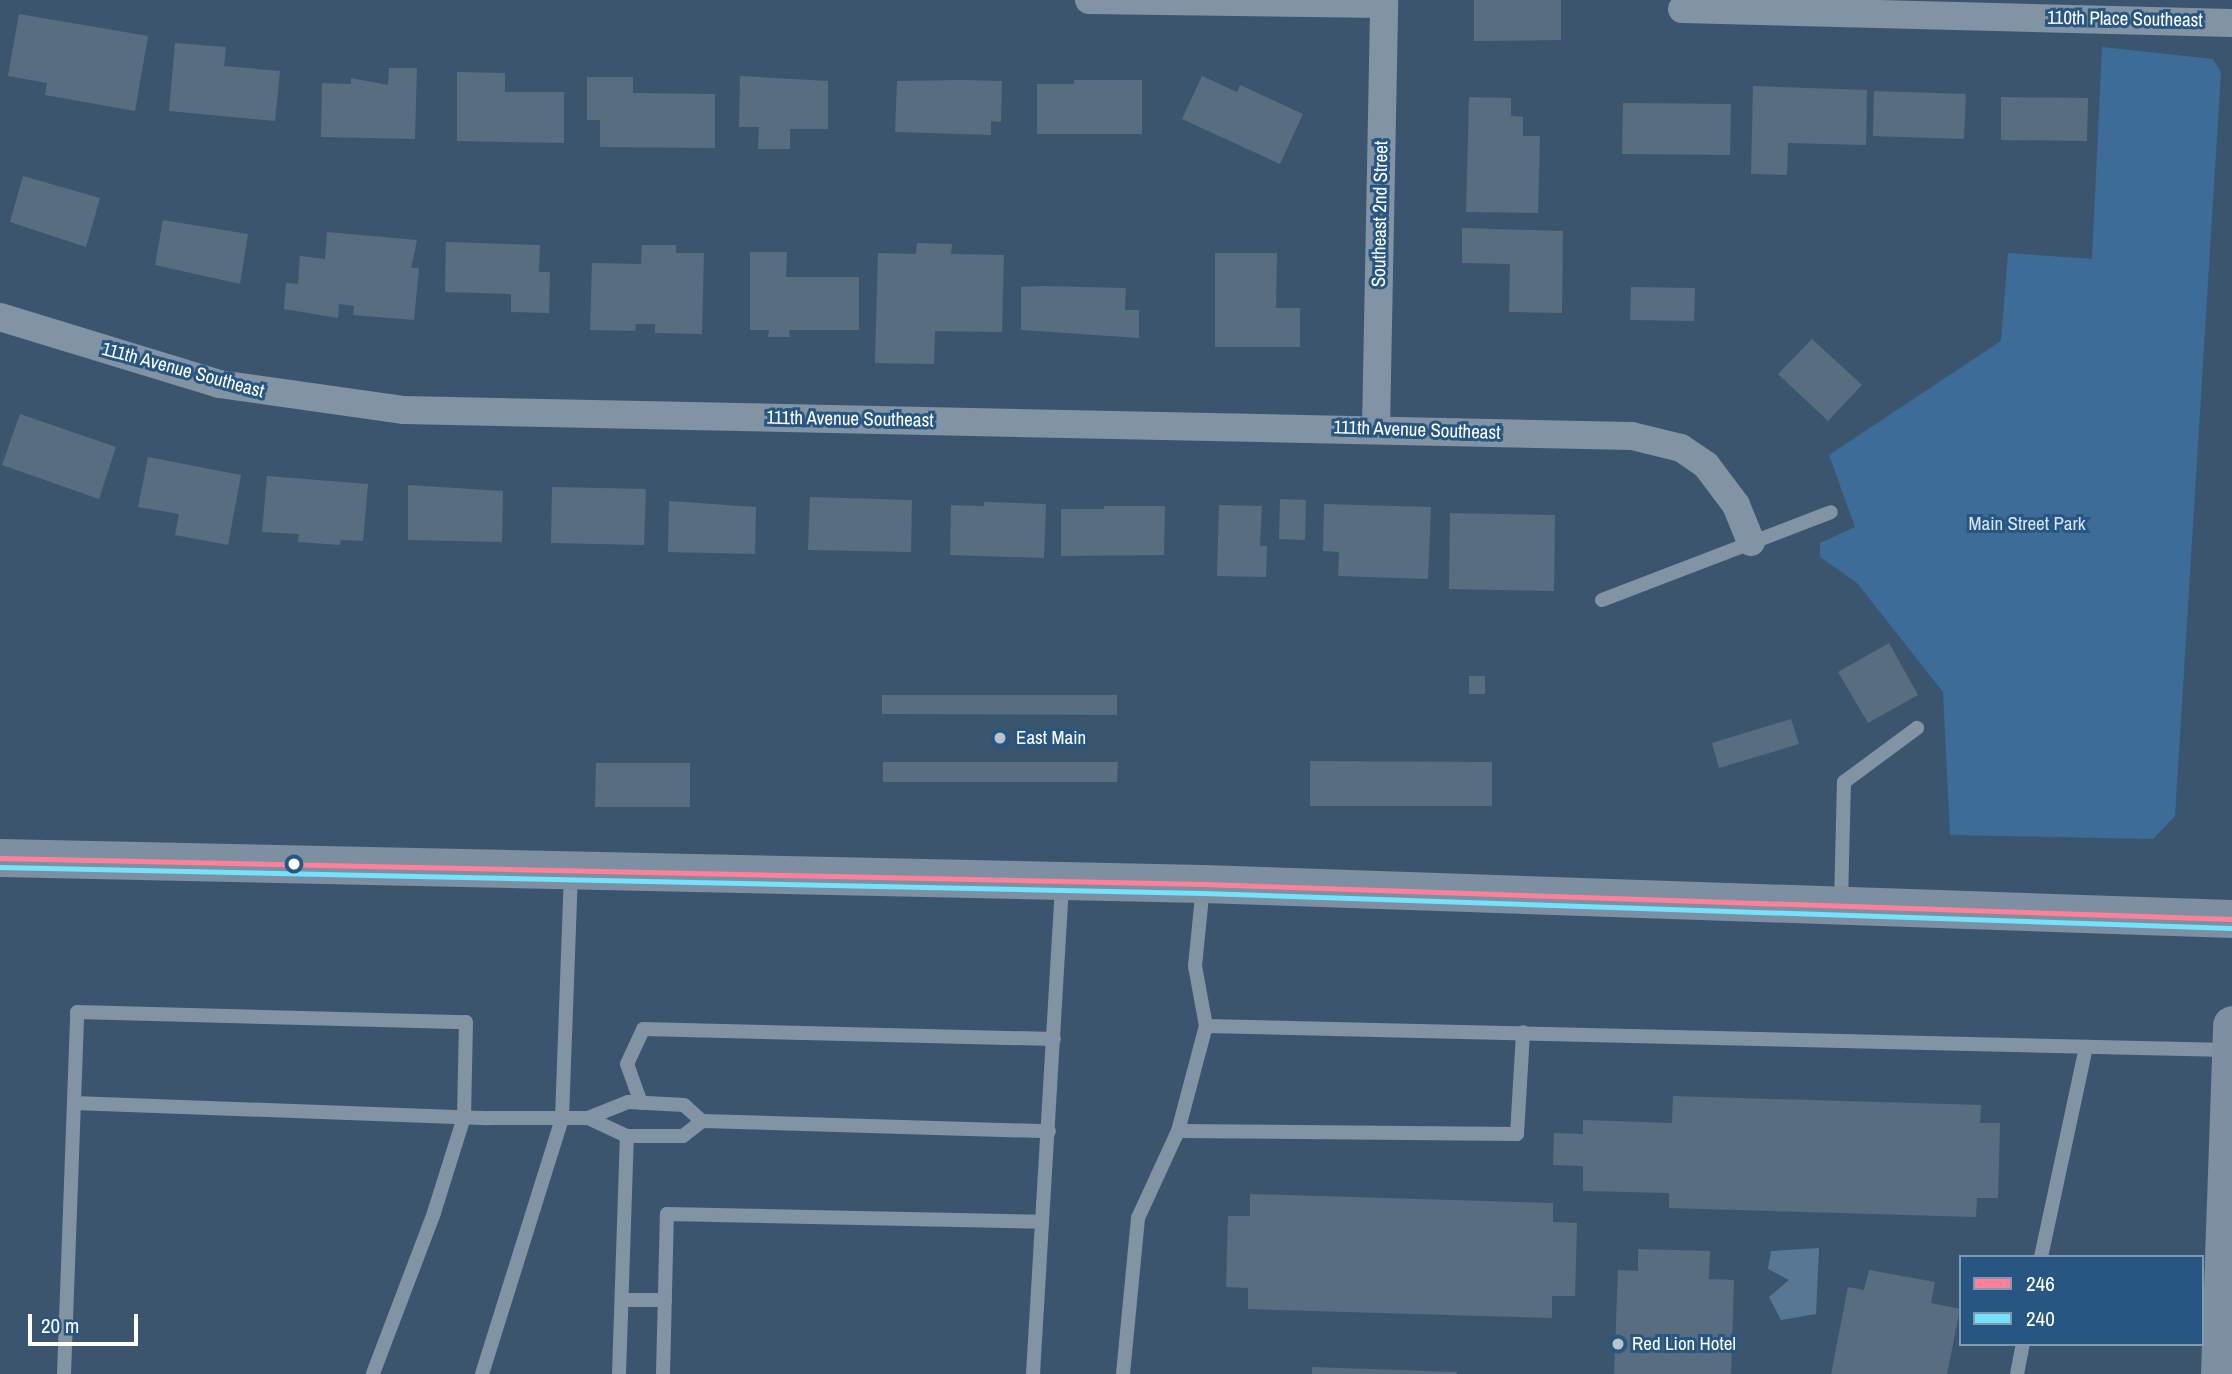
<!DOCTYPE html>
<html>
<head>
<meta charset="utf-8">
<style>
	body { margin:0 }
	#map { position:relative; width:2232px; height:1374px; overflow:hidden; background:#3c556e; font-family:"Archivo Narrow",sans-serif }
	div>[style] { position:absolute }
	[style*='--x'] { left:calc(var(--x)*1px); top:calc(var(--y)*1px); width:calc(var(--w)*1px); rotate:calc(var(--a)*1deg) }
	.green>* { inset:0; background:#3d6c98 }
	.water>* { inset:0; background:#577795 }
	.building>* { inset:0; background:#596d80 }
	.service>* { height:14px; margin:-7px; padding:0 7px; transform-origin:7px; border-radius:7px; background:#8293a4 }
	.minor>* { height:28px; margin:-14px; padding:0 14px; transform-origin:14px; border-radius:14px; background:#8293a4 }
	.secondary>* { height:38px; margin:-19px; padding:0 19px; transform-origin:19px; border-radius:19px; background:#7d8fa0 }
	.bus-1>* { height:5px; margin:-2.5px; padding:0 2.5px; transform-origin:2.5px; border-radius:2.5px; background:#ff8098 }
	.bus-2>* { height:5px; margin:-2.5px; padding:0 2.5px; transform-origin:2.5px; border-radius:2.5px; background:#73e2fa }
	.dots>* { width:19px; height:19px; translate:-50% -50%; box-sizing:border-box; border:4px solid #285682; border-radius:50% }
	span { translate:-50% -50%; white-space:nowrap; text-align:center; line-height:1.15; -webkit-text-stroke:6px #285682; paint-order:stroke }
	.street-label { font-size:19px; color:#fff }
	.park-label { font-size:19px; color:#d4e5f5 }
	.poi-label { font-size:19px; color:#fff }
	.left { translate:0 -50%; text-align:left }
	.legend { position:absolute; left:1959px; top:1255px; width:245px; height:91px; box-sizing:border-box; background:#285682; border:2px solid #7e9ab4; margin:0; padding:9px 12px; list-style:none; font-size:21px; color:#fff }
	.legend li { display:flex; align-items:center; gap:14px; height:35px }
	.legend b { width:35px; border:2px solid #7e9ab4 }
	.scale { position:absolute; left:28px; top:1314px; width:110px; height:32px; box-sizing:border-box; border:4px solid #fff; border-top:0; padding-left:9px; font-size:21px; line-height:24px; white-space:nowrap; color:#fff; -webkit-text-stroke:5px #285682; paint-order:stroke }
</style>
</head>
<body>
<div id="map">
	<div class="green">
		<div style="clip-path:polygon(2102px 47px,2213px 59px,2221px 72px,2175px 816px,2153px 839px,1950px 835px,1943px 692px,1857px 583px,1820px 557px,1820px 543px,1855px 527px,1829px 455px,2001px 341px,2008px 253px,2092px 259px)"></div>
	</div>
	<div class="water">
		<div style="clip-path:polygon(1819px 1248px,1816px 1314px,1781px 1320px,1769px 1297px,1789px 1280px,1768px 1269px,1771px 1251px)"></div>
	</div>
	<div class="building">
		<div style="clip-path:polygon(1474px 0,1561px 0,1561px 40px,1474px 41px)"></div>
		<div style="clip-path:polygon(19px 14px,148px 36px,135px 111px,45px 95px,47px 83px,8px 76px)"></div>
		<div style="clip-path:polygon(175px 43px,226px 47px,224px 66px,280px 71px,275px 121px,169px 111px)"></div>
		<div style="clip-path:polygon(389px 68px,417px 68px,415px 139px,321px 137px,322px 83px,351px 84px,351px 78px,388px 85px)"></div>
		<div style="clip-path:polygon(457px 72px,505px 73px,505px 92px,564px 92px,564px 143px,457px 141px)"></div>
		<div style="clip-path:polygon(740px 76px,828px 81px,828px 129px,790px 129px,790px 149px,758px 149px,759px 127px,739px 127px)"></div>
		<div style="clip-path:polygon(1202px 76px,1237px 92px,1240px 85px,1303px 114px,1280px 164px,1182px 119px)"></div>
		<div style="clip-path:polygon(587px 77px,633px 77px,633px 93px,715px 94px,715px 148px,600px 147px,600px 120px,587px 120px)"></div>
		<div style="clip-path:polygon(961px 80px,1002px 81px,1001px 122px,991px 121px,991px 135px,895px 132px,897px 81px)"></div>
		<div style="clip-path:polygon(1074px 80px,1142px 80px,1142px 134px,1037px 134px,1037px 84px,1074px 84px)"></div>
		<div style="clip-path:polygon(1753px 86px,1867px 90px,1866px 145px,1788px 143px,1787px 175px,1751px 174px)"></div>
		<div style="clip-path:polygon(1874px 91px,1966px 94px,1964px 139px,1873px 136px)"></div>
		<div style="clip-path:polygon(1469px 97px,1511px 98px,1511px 116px,1523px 117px,1523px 136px,1540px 136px,1538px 213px,1466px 212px)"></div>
		<div style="clip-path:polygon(2001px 97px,2088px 98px,2087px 141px,2001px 140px)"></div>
		<div style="clip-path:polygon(1623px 103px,1731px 104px,1730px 155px,1622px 154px)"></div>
		<div style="clip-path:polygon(23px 176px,100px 198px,86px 247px,10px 222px)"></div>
		<div style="clip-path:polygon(163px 220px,248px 234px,240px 284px,155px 265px)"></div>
		<div style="clip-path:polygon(1462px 228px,1563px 231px,1562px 313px,1509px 312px,1510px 264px,1462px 263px)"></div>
		<div style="clip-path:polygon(327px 232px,417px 240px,411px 268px,419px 268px,414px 320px,353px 315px,354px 306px,339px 304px,338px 318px,284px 309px,286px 283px,298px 284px,300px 256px,325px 259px)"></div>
		<div style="clip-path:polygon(446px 242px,540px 245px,539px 272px,550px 272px,549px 313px,511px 312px,511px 294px,445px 292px)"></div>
		<div style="clip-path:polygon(917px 243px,952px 244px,951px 254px,1004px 255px,1002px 332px,935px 331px,934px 364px,875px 363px,878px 253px,916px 254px)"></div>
		<div style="clip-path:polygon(642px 245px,676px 245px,676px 253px,704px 253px,702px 334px,655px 333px,655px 324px,636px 324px,635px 331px,590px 330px,592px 263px,641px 264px)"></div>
		<div style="clip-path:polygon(750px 252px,787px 252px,786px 277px,859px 277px,859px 330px,789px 330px,790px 337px,768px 337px,769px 330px,750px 330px)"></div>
		<div style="clip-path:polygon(1215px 253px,1277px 253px,1276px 308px,1300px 308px,1300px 347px,1215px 347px)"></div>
		<div style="clip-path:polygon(1042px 286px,1126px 288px,1125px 310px,1139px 310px,1139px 338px,1021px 330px,1021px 287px)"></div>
		<div style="clip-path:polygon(1631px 287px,1695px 288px,1694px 321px,1630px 320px)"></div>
		<div style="clip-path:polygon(1812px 339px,1862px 385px,1828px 421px,1778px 374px)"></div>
		<div style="clip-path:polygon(20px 414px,116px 447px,99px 499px,2px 465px)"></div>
		<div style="clip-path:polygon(148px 457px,241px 475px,228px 545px,175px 535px,179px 514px,138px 507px)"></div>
		<div style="clip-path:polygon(267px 476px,368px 484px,363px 541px,341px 540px,340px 545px,298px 542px,299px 534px,262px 532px)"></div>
		<div style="clip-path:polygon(408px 485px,503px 491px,502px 542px,408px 540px)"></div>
		<div style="clip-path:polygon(552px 487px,646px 489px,644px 545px,551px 543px)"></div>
		<div style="clip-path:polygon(810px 497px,912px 500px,911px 552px,808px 550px)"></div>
		<div style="clip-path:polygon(1280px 499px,1306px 500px,1305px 540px,1279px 539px)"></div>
		<div style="clip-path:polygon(669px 501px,756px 507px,755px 554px,668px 552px)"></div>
		<div style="clip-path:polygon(984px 502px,1046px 504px,1044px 558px,950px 555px,951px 505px,984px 506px)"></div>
		<div style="clip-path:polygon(1324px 504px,1431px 507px,1428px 579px,1338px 576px,1339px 552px,1323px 551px)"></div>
		<div style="clip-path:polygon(1219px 505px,1262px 506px,1260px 546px,1267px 546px,1266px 577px,1217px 576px)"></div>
		<div style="clip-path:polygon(1104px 506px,1165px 506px,1164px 555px,1061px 556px,1061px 509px,1104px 509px)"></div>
		<div style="clip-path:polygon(1450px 513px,1555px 515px,1554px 591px,1449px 589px)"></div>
		<div style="clip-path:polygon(1889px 643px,1918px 695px,1868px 723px,1838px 672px)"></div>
		<div style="clip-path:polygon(1469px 676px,1485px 676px,1485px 694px,1469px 694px)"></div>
		<div style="clip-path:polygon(882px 695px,1117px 695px,1117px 715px,882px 714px)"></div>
		<div style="clip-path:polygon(1791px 719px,1799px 744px,1719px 768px,1712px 743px)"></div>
		<div style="clip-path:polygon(1310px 761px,1492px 762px,1492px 806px,1310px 806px)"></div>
		<div style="clip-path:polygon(883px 762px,1118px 762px,1117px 782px,883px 782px)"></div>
		<div style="clip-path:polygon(596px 763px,690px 763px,690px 807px,595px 807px)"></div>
		<div style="clip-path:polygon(1673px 1096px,1981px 1105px,1980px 1123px,2000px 1123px,1998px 1198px,1977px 1198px,1976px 1217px,1669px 1208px,1669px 1193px,1583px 1191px,1583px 1166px,1553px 1165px,1554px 1133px,1583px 1134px,1583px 1120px,1672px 1123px)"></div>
		<div style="clip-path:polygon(1250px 1194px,1553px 1203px,1553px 1222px,1577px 1223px,1575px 1296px,1552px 1296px,1552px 1318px,1248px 1309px,1248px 1288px,1226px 1287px,1228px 1216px,1250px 1216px)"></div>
		<div style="clip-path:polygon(1638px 1249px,1710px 1251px,1709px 1279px,1734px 1280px,1731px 1374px,1614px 1374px,1618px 1270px,1638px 1271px)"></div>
		<div style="clip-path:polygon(1869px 1270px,1935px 1282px,1931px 1303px,1960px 1309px,1947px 1374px,1831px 1374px,1848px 1287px,1864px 1290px)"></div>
		<div style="clip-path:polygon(1312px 1367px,1457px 1372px,1457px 1374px,1312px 1374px)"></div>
	</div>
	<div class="service">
		<div style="--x:1602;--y:600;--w:245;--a:-21"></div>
		<div style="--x:1203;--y:886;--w:80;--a:95.7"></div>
		<div style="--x:1195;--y:966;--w:61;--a:79.6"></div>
		<div style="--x:1841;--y:903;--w:121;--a:-88.6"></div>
		<div style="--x:1844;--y:782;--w:91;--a:-36.5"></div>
		<div style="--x:74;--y:1103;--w:415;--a:2.1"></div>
		<div style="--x:489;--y:1118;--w:99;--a:0"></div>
		<div style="--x:588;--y:1118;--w:43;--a:-21.8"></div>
		<div style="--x:628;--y:1102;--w:56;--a:3.1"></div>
		<div style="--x:684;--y:1105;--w:24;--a:42"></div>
		<div style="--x:702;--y:1121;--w:347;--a:1.7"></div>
		<div style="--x:641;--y:1103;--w:41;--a:-109.7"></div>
		<div style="--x:627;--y:1064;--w:38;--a:-65"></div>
		<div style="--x:643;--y:1029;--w:411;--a:1.4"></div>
		<div style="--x:588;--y:1118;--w:43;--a:24.8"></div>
		<div style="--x:627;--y:1136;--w:56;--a:0"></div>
		<div style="--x:683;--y:1136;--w:24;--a:-38"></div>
		<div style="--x:1178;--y:1131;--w:339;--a:0.5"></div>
		<div style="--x:1517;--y:1134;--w:102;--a:-86.6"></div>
		<div style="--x:2041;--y:1257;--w:215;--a:-77.9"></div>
		<div style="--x:622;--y:1300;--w:43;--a:0"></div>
		<div style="--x:64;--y:1374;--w:362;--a:-87.9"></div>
		<div style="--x:77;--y:1012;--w:389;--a:1.5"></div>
		<div style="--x:466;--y:1022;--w:95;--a:91.2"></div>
		<div style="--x:464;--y:1117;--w:101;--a:107.4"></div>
		<div style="--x:434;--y:1213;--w:172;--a:110.8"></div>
		<div style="--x:482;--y:1374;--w:268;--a:-72.6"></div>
		<div style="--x:562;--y:1118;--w:246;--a:-87.9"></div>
		<div style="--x:619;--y:1374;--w:238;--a:-88.1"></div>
		<div style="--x:663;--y:1374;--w:160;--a:-88.6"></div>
		<div style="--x:667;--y:1214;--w:375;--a:1.2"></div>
		<div style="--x:1033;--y:1374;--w:492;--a:-86.6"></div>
		<div style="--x:1123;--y:1374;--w:157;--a:-84.5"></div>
		<div style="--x:1138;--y:1218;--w:96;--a:-65.3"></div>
		<div style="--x:1178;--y:1131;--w:109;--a:-75.1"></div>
		<div style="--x:1206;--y:1026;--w:1022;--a:1.35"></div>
		<div style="--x:2017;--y:1374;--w:31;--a:-79"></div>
	</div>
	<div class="minor">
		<div style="--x:1089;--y:0;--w:295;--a:0.8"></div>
		<div style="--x:1682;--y:9;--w:550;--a:1.46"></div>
		<div style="--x:0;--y:317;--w:229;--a:17"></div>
		<div style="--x:219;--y:384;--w:187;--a:8"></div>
		<div style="--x:404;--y:410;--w:1228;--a:1.21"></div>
		<div style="--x:1632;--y:436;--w:50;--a:13.8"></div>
		<div style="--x:1681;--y:448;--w:30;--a:34"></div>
		<div style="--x:1706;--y:465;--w:50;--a:53.1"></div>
		<div style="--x:1736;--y:505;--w:40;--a:68"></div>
		<div style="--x:1376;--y:429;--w:429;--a:-88.9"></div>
	</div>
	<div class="secondary">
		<div style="--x:0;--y:858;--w:1203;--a:1.24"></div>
		<div style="--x:1203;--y:884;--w:1030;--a:1.95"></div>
		<div style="--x:2220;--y:1374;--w:349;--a:-88"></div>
	</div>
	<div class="bus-1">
		<div style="--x:0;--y:858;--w:1203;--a:1.24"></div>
		<div style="--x:1203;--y:884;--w:1030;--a:1.95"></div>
	</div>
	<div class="bus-2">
		<div style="--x:0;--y:867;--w:1203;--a:1.24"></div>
		<div style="--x:1203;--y:893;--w:1030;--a:1.95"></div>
	</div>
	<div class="dots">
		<div style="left:1000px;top:738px;background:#bbc4cc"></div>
		<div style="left:294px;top:864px;background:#fff"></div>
		<div style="left:1618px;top:1344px;background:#bbc4cc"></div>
	</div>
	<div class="street-label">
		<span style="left:2125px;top:19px;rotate:1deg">110th Place Southeast</span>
		<span style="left:1380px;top:214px;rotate:-89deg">Southeast 2nd Street</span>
		<span style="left:183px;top:370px;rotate:15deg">111th Avenue Southeast</span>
		<span style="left:850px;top:419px;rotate:1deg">111th Avenue Southeast</span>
		<span style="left:1417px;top:430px;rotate:2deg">111th Avenue Southeast</span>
	</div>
	<div class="park-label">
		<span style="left:2027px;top:524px">Main Street Park</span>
	</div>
	<div class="poi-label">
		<span class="left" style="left:1016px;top:738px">East Main</span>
		<span class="left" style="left:1632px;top:1344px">Red Lion Hotel</span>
	</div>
	<ul class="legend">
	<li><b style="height:9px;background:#ff8098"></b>246</li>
	<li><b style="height:9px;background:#73e2fa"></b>240</li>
	</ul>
	<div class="scale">20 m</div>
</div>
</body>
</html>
